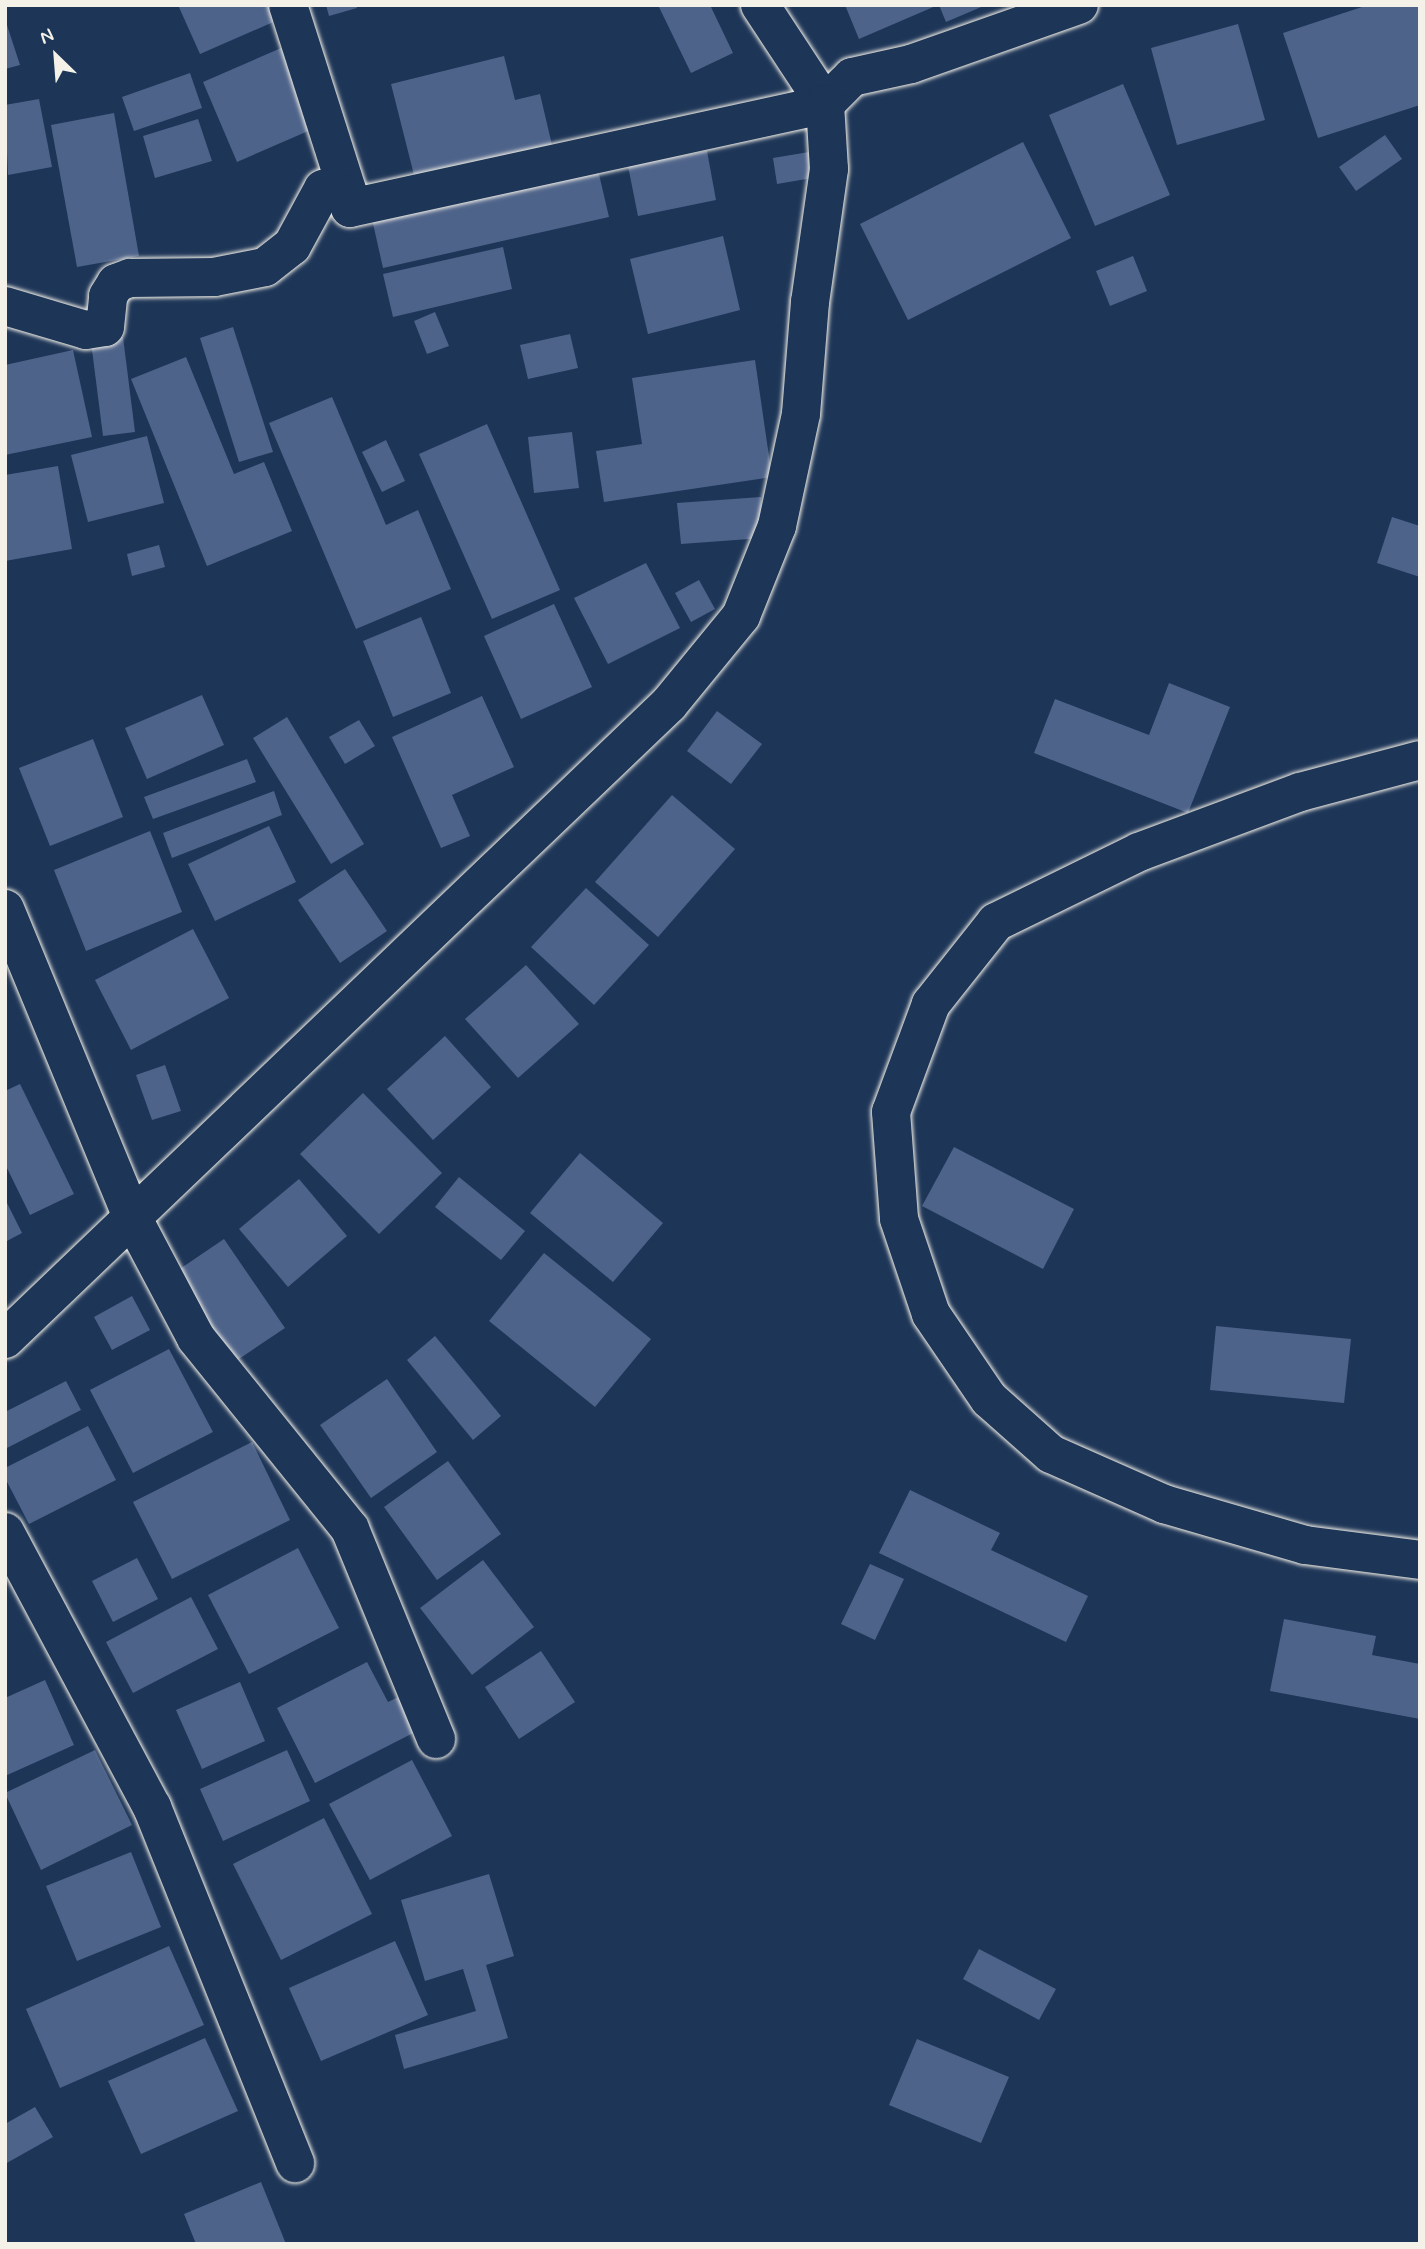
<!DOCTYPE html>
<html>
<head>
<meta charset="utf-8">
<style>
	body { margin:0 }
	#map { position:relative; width:1425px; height:2249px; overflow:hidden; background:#1d3557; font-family:Mynerve,sans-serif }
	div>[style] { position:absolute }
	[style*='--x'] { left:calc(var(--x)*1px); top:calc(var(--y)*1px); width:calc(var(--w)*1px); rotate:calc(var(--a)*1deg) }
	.building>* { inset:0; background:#4e638a }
	.roads { filter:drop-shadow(0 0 2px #f4f1e8) drop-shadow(0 0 2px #f4f1e8) }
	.minor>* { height:38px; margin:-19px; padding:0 19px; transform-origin:19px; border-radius:19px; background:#1d3557 }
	span { translate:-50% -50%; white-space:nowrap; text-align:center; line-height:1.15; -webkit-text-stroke:7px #1d3557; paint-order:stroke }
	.frame { position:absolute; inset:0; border:7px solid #f4f1e8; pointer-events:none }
	.north { position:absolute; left:21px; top:21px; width:70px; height:70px; -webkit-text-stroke:5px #1d3557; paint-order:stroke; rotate:335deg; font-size:19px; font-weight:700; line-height:28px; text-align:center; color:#f4f1e8 }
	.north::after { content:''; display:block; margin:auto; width:24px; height:32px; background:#f4f1e8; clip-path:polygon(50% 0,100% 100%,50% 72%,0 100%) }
</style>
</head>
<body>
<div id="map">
	<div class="building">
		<div style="clip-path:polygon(178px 5px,282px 5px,287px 16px,200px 54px)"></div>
		<div style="clip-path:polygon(326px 5px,356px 5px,357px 8px,329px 16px)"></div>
		<div style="clip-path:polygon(658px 5px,710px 5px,733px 53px,691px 73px)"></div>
		<div style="clip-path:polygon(845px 5px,938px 5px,859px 39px)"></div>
		<div style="clip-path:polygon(939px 5px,986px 5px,946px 22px)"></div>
		<div style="clip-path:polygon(1368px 5px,1420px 5px,1420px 105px,1318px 138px,1283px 33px)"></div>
		<div style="clip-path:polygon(5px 19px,20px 65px,5px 69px)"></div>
		<div style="clip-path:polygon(1238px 24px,1265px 120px,1177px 145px,1151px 48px)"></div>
		<div style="clip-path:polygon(288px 45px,322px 125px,237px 162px,203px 82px)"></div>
		<div style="clip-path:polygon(504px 56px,515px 100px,540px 94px,552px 145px,415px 179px,391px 84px)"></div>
		<div style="clip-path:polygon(190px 73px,202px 108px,134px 131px,122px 97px)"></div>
		<div style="clip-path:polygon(1123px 84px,1170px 195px,1095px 226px,1049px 115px)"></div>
		<div style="clip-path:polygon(39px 99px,52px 167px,8px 175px,5px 105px)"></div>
		<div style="clip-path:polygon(114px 113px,139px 256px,77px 267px,51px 125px)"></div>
		<div style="clip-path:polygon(198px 119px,212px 161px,155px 178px,143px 136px)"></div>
		<div style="clip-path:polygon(1385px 135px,1402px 159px,1356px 191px,1339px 167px)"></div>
		<div style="clip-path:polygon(1023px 142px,1071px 238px,908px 320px,860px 224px)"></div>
		<div style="clip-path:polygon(707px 151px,716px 200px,638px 216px,628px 166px)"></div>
		<div style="clip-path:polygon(809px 152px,812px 178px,777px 184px,773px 158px)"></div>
		<div style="clip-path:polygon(598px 170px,609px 217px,383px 268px,372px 219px)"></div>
		<div style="clip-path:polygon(723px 236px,740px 310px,648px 334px,630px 259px)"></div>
		<div style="clip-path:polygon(503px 247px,512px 289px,393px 317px,383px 274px)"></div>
		<div style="clip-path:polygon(1133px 256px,1147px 291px,1110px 306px,1096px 271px)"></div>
		<div style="clip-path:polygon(435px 312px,449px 346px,427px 354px,414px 321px)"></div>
		<div style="clip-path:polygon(233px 327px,273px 452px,239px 462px,200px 338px)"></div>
		<div style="clip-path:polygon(570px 334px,578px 368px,528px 379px,520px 345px)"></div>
		<div style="clip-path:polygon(123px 337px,135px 432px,103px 436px,91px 342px)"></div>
		<div style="clip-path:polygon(73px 350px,92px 437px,5px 455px,5px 365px)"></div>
		<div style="clip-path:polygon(186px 357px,234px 474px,264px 462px,292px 531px,207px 566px,131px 379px)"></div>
		<div style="clip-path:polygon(755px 360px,772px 477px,604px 502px,596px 451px,642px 444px,632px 378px)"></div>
		<div style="clip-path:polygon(332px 397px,386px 525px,418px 510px,451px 589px,356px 629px,269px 423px)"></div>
		<div style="clip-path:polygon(487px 424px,560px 590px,492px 619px,419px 454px)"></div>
		<div style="clip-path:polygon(572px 432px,579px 488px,534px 493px,528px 437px)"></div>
		<div style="clip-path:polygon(147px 436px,164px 503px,88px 522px,71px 455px)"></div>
		<div style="clip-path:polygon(386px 440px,405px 481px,382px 492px,362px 452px)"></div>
		<div style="clip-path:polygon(58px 466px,72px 549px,5px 561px,5px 475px)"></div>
		<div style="clip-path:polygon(761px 497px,763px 538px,681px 544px,677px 503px)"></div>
		<div style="clip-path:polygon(1392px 517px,1420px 526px,1420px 577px,1377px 563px)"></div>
		<div style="clip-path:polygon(159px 545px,165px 567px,132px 576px,127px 554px)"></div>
		<div style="clip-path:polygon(646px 563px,680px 628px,608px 664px,574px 598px)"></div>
		<div style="clip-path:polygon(699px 580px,715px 609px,691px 622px,675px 593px)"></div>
		<div style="clip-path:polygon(554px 604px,592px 687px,521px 719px,484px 636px)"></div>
		<div style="clip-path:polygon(421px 617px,451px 693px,393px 717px,363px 641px)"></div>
		<div style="clip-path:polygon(1169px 683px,1230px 707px,1188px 813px,1034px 753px,1055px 699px,1149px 735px)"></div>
		<div style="clip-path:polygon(202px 695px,224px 745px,147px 779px,125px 728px)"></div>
		<div style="clip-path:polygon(482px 696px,514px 767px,452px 795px,470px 836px,441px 848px,392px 737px)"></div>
		<div style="clip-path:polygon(717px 711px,762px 744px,731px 784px,687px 751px)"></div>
		<div style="clip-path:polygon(287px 717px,364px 844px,331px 864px,253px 738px)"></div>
		<div style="clip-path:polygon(359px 720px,375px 746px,345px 764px,329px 737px)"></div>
		<div style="clip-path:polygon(93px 739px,123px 817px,50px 846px,19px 768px)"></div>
		<div style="clip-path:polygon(247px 759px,256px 782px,153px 819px,144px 797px)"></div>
		<div style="clip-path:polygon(274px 791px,282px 815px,172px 858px,163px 833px)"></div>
		<div style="clip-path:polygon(672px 795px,735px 849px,658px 937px,595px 882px)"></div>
		<div style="clip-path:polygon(269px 826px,296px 882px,215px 921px,188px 864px)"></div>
		<div style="clip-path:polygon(150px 831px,182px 912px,86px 951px,54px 870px)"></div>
		<div style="clip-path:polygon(345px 869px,387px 931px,340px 963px,298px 900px)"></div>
		<div style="clip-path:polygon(586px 888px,649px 945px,594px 1005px,531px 947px)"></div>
		<div style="clip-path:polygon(193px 929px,229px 998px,131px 1050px,95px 980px)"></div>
		<div style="clip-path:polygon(526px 965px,579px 1024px,518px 1078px,465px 1019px)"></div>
		<div style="clip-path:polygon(445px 1036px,491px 1087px,433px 1140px,387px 1089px)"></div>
		<div style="clip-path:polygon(165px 1065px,181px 1111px,152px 1120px,136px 1075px)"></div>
		<div style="clip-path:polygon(20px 1084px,74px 1194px,30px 1215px,5px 1164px,5px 1091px)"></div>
		<div style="clip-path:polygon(363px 1093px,442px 1173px,379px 1234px,300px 1154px)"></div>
		<div style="clip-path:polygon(954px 1147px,1074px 1209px,1043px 1269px,922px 1206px)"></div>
		<div style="clip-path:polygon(580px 1153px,663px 1223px,613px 1282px,530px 1213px)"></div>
		<div style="clip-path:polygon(459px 1177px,525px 1231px,501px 1260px,435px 1207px)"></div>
		<div style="clip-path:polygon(299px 1179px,347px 1236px,288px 1287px,239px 1229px)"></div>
		<div style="clip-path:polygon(5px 1199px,22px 1233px,5px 1242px)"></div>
		<div style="clip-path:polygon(224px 1239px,285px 1328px,230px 1365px,168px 1277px)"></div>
		<div style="clip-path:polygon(544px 1253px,651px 1339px,595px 1407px,489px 1321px)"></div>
		<div style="clip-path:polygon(132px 1296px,150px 1330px,112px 1350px,94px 1317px)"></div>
		<div style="clip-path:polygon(1216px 1326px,1351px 1339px,1344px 1403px,1210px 1390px)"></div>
		<div style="clip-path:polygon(435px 1336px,501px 1416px,473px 1440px,407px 1360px)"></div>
		<div style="clip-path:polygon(169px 1349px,213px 1432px,133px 1473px,90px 1390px)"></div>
		<div style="clip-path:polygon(387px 1379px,437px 1452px,371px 1498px,320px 1425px)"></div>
		<div style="clip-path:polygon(66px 1381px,81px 1410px,5px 1449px,5px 1412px)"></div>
		<div style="clip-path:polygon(88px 1426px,116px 1480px,29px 1524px,5px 1478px,5px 1468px)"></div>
		<div style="clip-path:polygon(252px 1442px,290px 1520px,172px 1579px,133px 1502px)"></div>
		<div style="clip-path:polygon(448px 1461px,501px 1534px,437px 1580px,384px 1507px)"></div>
		<div style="clip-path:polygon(910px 1490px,1000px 1533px,991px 1550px,1088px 1596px,1066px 1642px,879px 1553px)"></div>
		<div style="clip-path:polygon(298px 1548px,339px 1628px,249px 1674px,208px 1595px)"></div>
		<div style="clip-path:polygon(137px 1558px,158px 1599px,113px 1622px,92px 1581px)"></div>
		<div style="clip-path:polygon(483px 1560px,534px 1627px,472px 1675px,420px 1608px)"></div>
		<div style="clip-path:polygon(870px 1564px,904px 1579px,875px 1640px,841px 1624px)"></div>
		<div style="clip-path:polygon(191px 1597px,218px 1649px,133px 1693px,106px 1642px)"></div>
		<div style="clip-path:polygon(1284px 1619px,1376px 1636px,1372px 1655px,1420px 1664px,1420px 1719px,1270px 1691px)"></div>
		<div style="clip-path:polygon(541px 1651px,575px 1702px,519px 1739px,485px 1687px)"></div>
		<div style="clip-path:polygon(367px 1662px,388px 1702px,411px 1691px,429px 1725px,315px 1783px,277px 1708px)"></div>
		<div style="clip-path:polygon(45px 1680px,74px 1745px,5px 1776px,5px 1698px)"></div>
		<div style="clip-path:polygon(240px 1682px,265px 1741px,202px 1769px,176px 1710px)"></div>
		<div style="clip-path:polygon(95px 1750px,132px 1825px,41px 1870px,5px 1793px)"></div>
		<div style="clip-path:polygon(287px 1750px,310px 1801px,223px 1841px,200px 1789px)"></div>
		<div style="clip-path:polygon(412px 1760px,452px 1836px,370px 1880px,329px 1804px)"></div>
		<div style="clip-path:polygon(324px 1818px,372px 1914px,281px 1960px,233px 1864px)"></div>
		<div style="clip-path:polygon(131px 1852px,161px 1927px,77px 1961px,46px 1886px)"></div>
		<div style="clip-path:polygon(489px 1874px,514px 1956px,486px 1965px,508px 2038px,404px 2069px,395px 2035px,476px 2011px,463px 1969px,425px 1981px,401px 1900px)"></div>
		<div style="clip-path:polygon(395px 1941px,428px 2015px,321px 2061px,289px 1988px)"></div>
		<div style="clip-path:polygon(169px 1946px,204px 2025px,60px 2088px,26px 2009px)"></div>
		<div style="clip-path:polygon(979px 1949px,1056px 1989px,1039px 2020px,963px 1979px)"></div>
		<div style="clip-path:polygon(205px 2038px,238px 2111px,141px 2154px,108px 2081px)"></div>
		<div style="clip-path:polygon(917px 2039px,1009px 2077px,981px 2143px,889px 2105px)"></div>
		<div style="clip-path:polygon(35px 2107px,53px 2137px,5px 2164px,5px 2124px)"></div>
		<div style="clip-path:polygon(261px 2182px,286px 2244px,196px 2244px,184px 2214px)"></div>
	</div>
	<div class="roads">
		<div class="minor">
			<div style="--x:288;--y:5;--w:197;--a:72.3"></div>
			<div style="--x:760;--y:5;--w:118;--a:56.7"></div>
			<div style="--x:825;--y:104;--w:38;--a:-45"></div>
			<div style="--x:852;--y:77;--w:60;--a:-12.4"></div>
			<div style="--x:911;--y:64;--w:178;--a:-19.4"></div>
			<div style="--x:5;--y:306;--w:84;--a:16.5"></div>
			<div style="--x:86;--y:330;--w:19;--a:-9"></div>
			<div style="--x:105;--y:327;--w:31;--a:-84"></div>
			<div style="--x:108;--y:296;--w:15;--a:-58"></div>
			<div style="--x:116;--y:283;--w:15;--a:-20"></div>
			<div style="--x:130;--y:278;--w:84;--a:-0.7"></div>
			<div style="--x:214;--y:277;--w:52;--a:-11.1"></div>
			<div style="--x:265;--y:267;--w:34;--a:-38"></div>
			<div style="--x:292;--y:246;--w:65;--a:-61.5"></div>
			<div style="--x:323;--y:189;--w:25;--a:9"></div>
			<div style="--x:348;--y:193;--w:15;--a:82"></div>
			<div style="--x:350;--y:208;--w:486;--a:-12.3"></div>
			<div style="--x:825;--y:104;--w:65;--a:86.5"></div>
			<div style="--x:829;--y:169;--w:134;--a:98.1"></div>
			<div style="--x:810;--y:302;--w:112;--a:94.6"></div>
			<div style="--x:801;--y:414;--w:115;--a:102.1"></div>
			<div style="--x:777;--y:526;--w:97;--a:111.8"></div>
			<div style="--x:741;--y:616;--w:114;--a:129.3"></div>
			<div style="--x:669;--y:704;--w:919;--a:136.28"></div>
			<div style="--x:1420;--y:760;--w:124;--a:165.1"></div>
			<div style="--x:1300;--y:792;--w:172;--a:159.6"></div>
			<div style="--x:1139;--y:852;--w:159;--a:153.9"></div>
			<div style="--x:996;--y:922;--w:105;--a:128.4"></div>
			<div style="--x:931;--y:1004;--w:115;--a:110.3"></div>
			<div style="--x:891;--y:1112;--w:107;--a:85.7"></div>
			<div style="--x:899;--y:1219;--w:100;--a:71.4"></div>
			<div style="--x:931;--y:1314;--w:103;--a:55.7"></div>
			<div style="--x:989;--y:1399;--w:83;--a:41.6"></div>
			<div style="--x:1051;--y:1454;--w:124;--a:23.9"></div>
			<div style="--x:1164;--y:1504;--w:147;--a:16.2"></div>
			<div style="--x:1305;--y:1545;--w:116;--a:7.4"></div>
			<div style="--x:5;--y:909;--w:333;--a:67.6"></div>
			<div style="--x:132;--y:1217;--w:137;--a:62.1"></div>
			<div style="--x:196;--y:1338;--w:245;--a:51.1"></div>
			<div style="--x:350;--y:1529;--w:227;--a:67.7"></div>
			<div style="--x:5;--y:1532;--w:312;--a:61.9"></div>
			<div style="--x:152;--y:1807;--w:384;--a:68.1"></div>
		</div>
	</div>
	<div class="frame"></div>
	<div class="north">N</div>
</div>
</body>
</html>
